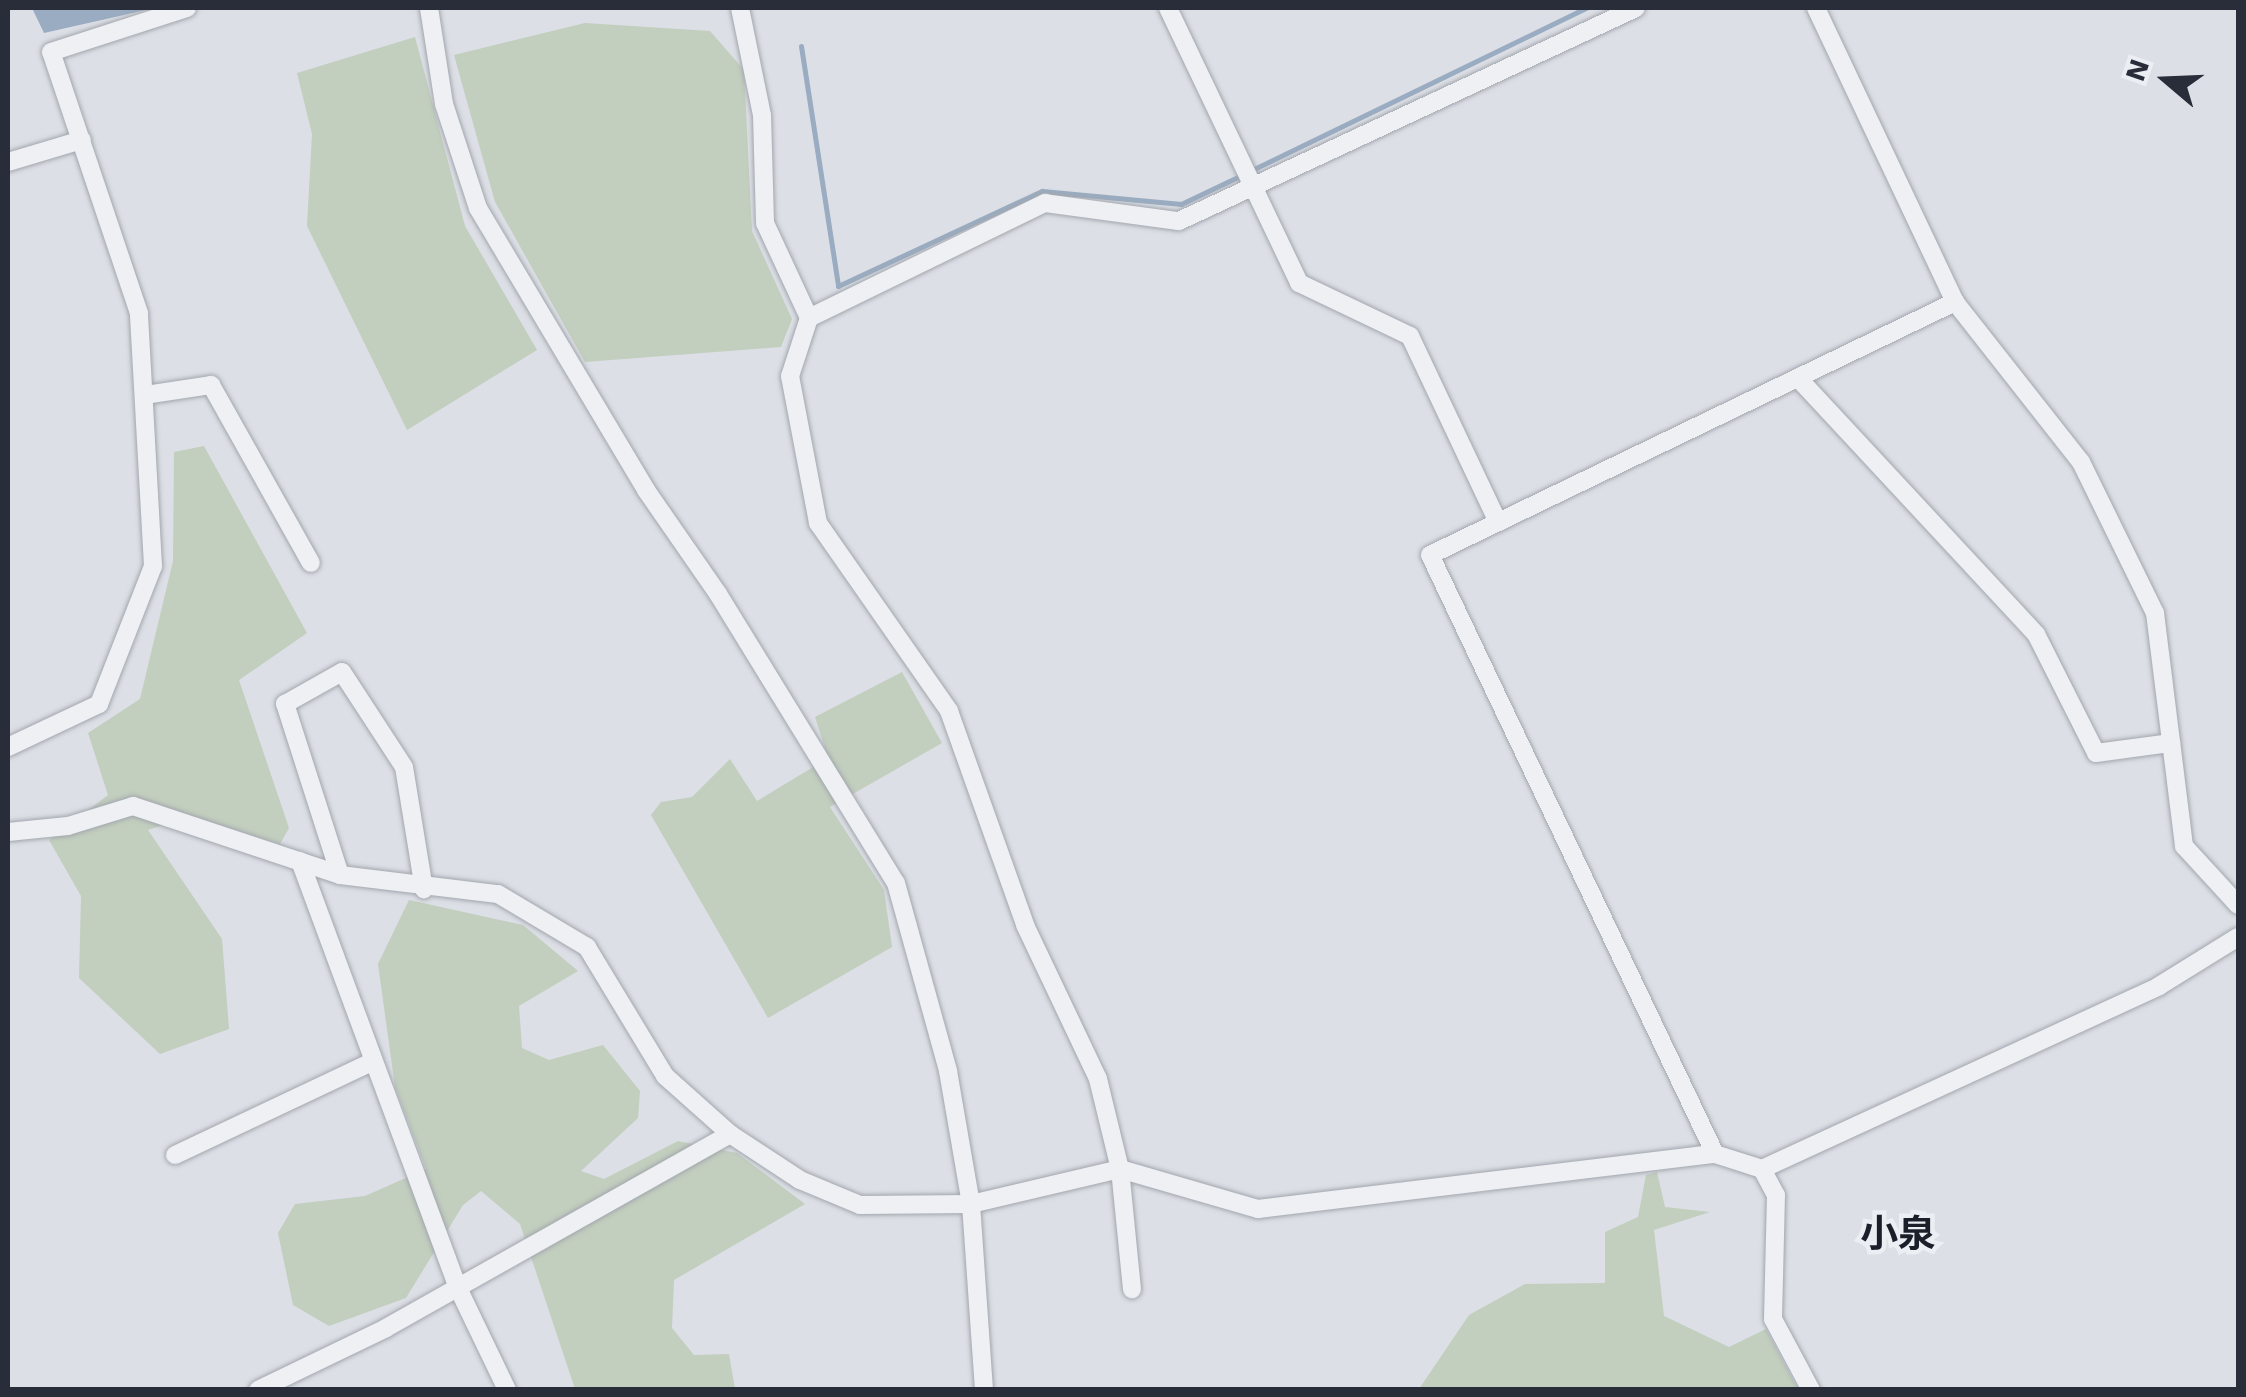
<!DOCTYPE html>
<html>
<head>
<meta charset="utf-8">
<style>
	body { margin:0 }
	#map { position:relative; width:2246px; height:1397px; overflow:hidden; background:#dcdfe5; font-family:"Work Sans","Noto Sans JP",sans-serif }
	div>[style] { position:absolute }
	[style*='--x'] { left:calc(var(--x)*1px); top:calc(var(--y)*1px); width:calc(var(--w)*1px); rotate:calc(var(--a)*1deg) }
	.green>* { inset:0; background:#c2cebe }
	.water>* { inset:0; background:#9aacc1 }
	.stream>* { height:5px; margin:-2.5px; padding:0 2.5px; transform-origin:2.5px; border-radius:2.5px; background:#9aacc1 }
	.roads { filter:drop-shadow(0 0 2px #a2a6ae) drop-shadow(0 0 2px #a2a6ae) }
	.minor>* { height:18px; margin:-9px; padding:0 9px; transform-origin:9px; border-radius:9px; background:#eef0f3 }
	span { translate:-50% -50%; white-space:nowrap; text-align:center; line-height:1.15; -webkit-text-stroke:9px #ebeef3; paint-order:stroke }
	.neighbourhood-label { font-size:38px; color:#1a1f2a; font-weight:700 }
	.frame { position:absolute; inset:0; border:10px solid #282d39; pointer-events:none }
	.north { position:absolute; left:2116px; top:30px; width:100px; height:100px; -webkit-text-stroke:8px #ebeef3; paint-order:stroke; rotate:289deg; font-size:28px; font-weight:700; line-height:40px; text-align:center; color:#282d39 }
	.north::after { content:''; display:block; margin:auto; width:35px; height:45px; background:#282d39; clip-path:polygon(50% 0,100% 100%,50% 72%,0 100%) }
</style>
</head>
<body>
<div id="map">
	<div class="green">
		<div style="clip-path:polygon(585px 23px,710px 31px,744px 70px,752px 231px,792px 319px,781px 347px,585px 362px,495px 202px,454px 55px)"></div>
		<div style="clip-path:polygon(415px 37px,465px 226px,537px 350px,407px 430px,307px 226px,312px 134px,297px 73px)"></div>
		<div style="clip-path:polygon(204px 446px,307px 633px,239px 680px,289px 828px,280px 844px,190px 816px,148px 830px,222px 939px,229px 1029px,160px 1054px,79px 978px,81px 896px,49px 840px,108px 795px,88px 733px,140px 699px,173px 561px,174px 452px)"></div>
		<div style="clip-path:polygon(902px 672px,942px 743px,830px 807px,884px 890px,892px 947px,768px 1018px,651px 815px,661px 802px,692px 797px,730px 759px,757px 801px,828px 758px,815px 717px)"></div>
		<div style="clip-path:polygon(409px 900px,523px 925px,578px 971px,519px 1006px,522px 1048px,549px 1060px,603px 1045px,640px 1091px,638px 1118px,581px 1171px,604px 1179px,678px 1141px,737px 1153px,805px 1204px,674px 1280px,672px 1328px,694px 1355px,729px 1354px,735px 1389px,575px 1389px,520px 1224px,481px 1191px,463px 1205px,406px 1298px,329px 1326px,293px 1305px,278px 1233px,295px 1204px,365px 1196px,426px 1169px,395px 1087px,378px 964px)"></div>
		<div style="clip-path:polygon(1657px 1172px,1665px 1207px,1710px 1212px,1654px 1230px,1664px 1316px,1729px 1347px,1766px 1329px,1798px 1389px,1419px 1389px,1469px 1315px,1525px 1284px,1605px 1283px,1605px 1232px,1638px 1217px,1646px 1175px)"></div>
	</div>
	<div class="water">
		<div style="clip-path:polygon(32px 8px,155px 8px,44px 33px)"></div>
	</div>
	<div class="stream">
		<div style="--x:801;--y:46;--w:243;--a:81.2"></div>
		<div style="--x:838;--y:286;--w:225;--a:-25"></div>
		<div style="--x:1042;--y:191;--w:140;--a:5.3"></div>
		<div style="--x:1181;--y:204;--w:68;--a:-25.4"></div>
		<div style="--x:1252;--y:170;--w:371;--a:-25.9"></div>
	</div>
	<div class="roads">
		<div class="minor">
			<div style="--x:429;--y:8;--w:97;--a:81.1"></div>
			<div style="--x:444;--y:104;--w:109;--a:71.9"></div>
			<div style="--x:478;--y:208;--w:328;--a:59.2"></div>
			<div style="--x:646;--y:490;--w:126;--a:55.3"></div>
			<div style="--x:718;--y:594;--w:339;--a:58.4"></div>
			<div style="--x:896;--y:883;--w:195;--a:74.5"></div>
			<div style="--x:948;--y:1071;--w:135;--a:80.2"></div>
			<div style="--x:971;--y:1204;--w:186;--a:86"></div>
			<div style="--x:740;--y:8;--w:109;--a:78.4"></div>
			<div style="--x:762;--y:115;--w:108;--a:88.4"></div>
			<div style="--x:765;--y:223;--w:105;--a:65.1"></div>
			<div style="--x:809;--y:318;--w:61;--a:108.1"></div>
			<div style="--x:790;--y:376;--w:150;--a:79.2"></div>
			<div style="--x:818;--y:523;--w:229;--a:55.1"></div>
			<div style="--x:949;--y:711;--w:227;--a:70.4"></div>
			<div style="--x:1025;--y:925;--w:170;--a:64.6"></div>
			<div style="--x:1098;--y:1079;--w:93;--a:76.3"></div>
			<div style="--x:1120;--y:1169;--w:121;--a:84.3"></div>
			<div style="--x:1168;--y:8;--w:305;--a:64.5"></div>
			<div style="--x:1299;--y:283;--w:123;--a:25.5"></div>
			<div style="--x:1410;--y:336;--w:206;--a:64.7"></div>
			<div style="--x:1816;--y:8;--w:325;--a:64.7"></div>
			<div style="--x:1955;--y:302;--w:204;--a:51.8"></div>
			<div style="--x:2081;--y:462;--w:168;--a:63.9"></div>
			<div style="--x:2155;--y:613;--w:235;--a:82.9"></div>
			<div style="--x:2184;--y:846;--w:80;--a:47.5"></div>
			<div style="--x:8;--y:162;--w:77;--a:-16.6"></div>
			<div style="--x:809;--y:318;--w:263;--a:-26"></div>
			<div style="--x:1045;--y:203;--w:135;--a:7.7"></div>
			<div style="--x:1179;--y:221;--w:504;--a:-24.99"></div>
			<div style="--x:1798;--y:378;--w:350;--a:47.1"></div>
			<div style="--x:2036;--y:634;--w:133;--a:63.2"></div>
			<div style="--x:2096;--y:753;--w:76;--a:-7.6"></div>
			<div style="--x:145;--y:395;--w:67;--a:-8.6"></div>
			<div style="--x:211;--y:385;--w:204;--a:60.7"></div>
			<div style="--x:8;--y:747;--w:101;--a:-25.3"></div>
			<div style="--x:99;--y:704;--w:148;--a:-68.6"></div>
			<div style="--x:153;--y:566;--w:253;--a:-93.2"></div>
			<div style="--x:139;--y:313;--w:275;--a:-108.6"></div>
			<div style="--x:51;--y:52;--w:143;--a:-17.9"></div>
			<div style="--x:8;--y:832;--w:60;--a:-5.7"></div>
			<div style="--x:68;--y:826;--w:68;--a:-17.1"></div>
			<div style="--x:133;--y:806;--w:218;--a:18.4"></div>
			<div style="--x:340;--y:875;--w:159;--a:6.9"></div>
			<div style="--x:498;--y:894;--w:104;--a:30.8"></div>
			<div style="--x:587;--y:947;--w:151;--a:58.8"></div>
			<div style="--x:665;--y:1076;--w:87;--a:41.7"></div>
			<div style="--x:730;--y:1134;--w:84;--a:33.3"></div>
			<div style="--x:800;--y:1180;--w:65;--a:22.6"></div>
			<div style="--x:860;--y:1205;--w:111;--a:-0.5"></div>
			<div style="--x:971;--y:1204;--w:153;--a:-13.2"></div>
			<div style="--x:1120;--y:1169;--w:144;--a:16.2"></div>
			<div style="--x:1258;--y:1209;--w:460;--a:-6.9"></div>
			<div style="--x:1715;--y:1154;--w:49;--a:17.7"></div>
			<div style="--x:1762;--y:1169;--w:437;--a:-24.7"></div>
			<div style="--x:2159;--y:986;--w:93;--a:-31.8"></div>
			<div style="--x:300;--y:861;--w:455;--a:69.7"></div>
			<div style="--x:458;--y:1288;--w:113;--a:64.3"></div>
			<div style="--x:340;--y:875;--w:180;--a:-107.8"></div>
			<div style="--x:285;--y:704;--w:65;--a:-29.3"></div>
			<div style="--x:342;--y:672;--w:113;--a:56.9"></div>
			<div style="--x:404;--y:767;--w:124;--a:80.7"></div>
			<div style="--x:1715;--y:1154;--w:663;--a:-115.44"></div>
			<div style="--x:1430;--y:555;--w:583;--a:-25.73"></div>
			<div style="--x:175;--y:1155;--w:216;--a:-25.3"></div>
			<div style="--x:1762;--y:1169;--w:30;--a:62"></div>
			<div style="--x:1776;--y:1195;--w:124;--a:91.4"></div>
			<div style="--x:1773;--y:1319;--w:81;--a:61.8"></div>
			<div style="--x:258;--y:1390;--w:142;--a:-25.8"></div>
			<div style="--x:386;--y:1328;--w:395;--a:-29.4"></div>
		</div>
	</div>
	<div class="neighbourhood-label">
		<span style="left:1898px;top:1235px">小泉</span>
	</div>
	<div class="frame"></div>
	<div class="north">N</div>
</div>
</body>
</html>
